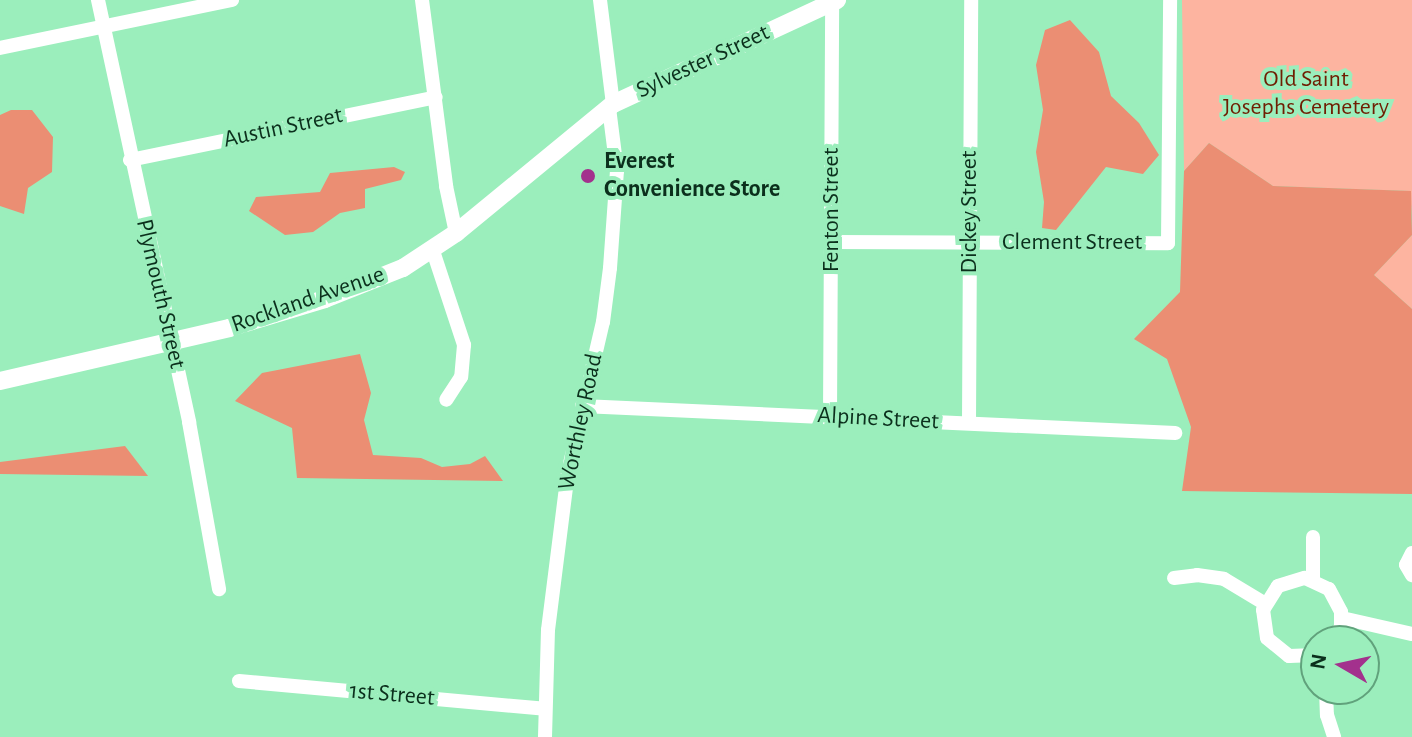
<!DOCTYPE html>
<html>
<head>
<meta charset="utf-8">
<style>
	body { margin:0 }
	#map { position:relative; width:1412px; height:737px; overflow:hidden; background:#9beebc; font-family:"Alegreya Sans",sans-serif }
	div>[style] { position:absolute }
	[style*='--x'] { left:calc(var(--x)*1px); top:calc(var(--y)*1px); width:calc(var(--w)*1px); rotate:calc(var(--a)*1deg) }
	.green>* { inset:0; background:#fdb4a0 }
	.forest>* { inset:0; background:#eb8e73 }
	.minor>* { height:14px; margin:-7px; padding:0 7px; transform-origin:7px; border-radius:7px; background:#fff }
	.tertiary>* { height:18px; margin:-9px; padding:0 9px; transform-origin:9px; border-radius:9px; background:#fff }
	.dots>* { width:22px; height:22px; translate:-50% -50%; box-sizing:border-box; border:4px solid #9beebc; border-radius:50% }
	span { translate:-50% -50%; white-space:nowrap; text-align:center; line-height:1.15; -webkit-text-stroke:8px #9beebc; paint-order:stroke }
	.street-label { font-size:24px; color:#0b2f1c }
	.park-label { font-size:24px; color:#6f1d02 }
	.poi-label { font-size:24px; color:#0b2f1c; font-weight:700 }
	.left { translate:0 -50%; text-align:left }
	.north { position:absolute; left:1300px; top:625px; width:80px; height:80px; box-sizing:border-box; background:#9beebc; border:2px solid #61a27c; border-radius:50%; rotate:279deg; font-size:22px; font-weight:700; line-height:32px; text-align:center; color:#0b2f1c }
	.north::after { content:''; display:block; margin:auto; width:28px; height:36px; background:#a3318d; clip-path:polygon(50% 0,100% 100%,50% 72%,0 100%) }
</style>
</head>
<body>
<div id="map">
	<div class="green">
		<div style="clip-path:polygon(1182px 0,1412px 0,1412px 217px,1410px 191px,1273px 186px,1209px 143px,1184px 171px)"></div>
		<div style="clip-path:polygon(1412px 235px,1412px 309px,1374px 275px)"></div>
	</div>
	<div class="forest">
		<div style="clip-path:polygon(1070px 20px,1099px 52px,1111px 96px,1139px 123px,1159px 155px,1143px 174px,1106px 167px,1056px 230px,1042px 228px,1044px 202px,1036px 152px,1043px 110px,1036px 65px,1045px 30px)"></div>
		<div style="clip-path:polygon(11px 110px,32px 110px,53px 137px,52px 172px,28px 188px,24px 214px,0 206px,0 115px)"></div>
		<div style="clip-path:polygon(1209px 143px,1273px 186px,1411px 191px,1412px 235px,1374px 275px,1412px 309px,1412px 494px,1182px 491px,1191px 427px,1167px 359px,1134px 339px,1180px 292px,1184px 171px)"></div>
		<div style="clip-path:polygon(394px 167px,405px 172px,401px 180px,365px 189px,365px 208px,340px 213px,313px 232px,285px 235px,249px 211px,256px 197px,320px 192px,330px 173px)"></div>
		<div style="clip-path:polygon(360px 354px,371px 393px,364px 420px,373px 455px,421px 458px,442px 467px,470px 464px,485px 456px,503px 481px,297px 478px,292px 428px,235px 401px,262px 373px)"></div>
		<div style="clip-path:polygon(125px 446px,148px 476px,0 474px,0 462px)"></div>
	</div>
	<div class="minor">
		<div style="--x:98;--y:0;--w:432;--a:77.8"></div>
		<div style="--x:189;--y:422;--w:170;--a:79.8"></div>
		<div style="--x:422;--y:0;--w:188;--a:82.6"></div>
		<div style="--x:446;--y:186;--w:48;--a:78"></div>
		<div style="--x:600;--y:0;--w:105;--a:82.9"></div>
		<div style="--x:0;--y:48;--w:237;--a:-11.7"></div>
		<div style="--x:130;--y:160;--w:312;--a:-11.6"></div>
		<div style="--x:833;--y:242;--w:335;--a:0.2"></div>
		<div style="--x:1168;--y:243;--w:243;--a:-89.5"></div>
		<div style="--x:433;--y:251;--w:99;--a:71.7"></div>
		<div style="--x:464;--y:345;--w:32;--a:95"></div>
		<div style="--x:461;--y:377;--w:27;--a:123"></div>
		<div style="--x:582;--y:406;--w:594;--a:2.61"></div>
		<div style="--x:830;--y:417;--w:415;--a:-89.7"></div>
		<div style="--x:969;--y:423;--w:423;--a:-89.7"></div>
		<div style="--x:1412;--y:553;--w:13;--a:117"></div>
		<div style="--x:1406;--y:565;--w:12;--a:59"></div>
		<div style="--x:1174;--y:578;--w:23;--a:-7"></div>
		<div style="--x:1197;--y:575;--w:27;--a:8"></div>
		<div style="--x:1224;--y:579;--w:47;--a:31"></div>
		<div style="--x:1313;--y:579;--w:42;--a:-90"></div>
		<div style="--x:1342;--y:618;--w:72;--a:12.9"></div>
		<div style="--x:1316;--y:655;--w:27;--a:178"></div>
		<div style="--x:1289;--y:656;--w:28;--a:-141"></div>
		<div style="--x:1267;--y:638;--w:28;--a:-98"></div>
		<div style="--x:1263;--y:610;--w:28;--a:-58"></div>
		<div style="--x:1278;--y:586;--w:28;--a:-17"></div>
		<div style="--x:1305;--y:578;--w:26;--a:25"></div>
		<div style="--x:1329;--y:589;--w:26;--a:62"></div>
		<div style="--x:1341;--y:612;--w:14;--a:90"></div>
		<div style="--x:1341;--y:626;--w:17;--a:115"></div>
		<div style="--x:239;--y:681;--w:307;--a:5.2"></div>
		<div style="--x:1326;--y:689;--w:26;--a:88"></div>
		<div style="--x:1327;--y:715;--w:23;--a:72"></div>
		<div style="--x:545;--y:737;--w:107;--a:-88.4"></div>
		<div style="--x:548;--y:630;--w:159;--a:-82.8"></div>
		<div style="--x:568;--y:472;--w:154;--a:-76.9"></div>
		<div style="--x:603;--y:322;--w:54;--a:-82.6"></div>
		<div style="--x:610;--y:268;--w:97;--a:-85.9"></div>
		<div style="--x:617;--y:171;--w:64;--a:-97.2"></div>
	</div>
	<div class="tertiary">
		<div style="--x:0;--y:381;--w:235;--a:-13"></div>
		<div style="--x:229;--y:328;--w:100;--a:-16.8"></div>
		<div style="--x:325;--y:299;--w:84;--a:-21.7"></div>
		<div style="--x:403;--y:268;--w:64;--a:-33.4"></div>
		<div style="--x:456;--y:233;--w:203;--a:-39.4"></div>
		<div style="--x:613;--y:104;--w:247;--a:-24.9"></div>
	</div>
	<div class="dots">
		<div style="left:588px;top:176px;background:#a3318d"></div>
	</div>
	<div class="street-label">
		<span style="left:703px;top:62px;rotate:-25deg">Sylvester Street</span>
		<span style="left:283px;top:128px;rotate:-12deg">Austin Street</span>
		<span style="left:832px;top:210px;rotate:-90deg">Fenton Street</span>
		<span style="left:970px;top:212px;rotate:-90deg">Dickey Street</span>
		<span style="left:1072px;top:243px">Clement Street</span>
		<span style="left:160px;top:294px;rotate:77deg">Plymouth Street</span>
		<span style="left:308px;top:300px;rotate:-19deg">Rockland Avenue</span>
		<span style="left:878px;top:419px;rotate:3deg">Alpine Street</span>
		<span style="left:581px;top:422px;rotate:-78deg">Worthley Road</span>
		<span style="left:392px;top:695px;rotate:5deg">1st Street</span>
	</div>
	<div class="park-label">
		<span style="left:1306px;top:94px">Old Saint<br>Josephs Cemetery</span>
	</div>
	<div class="poi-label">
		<span class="left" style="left:604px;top:176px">Everest<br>Convenience Store</span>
	</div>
	<div class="north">N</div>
</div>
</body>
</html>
